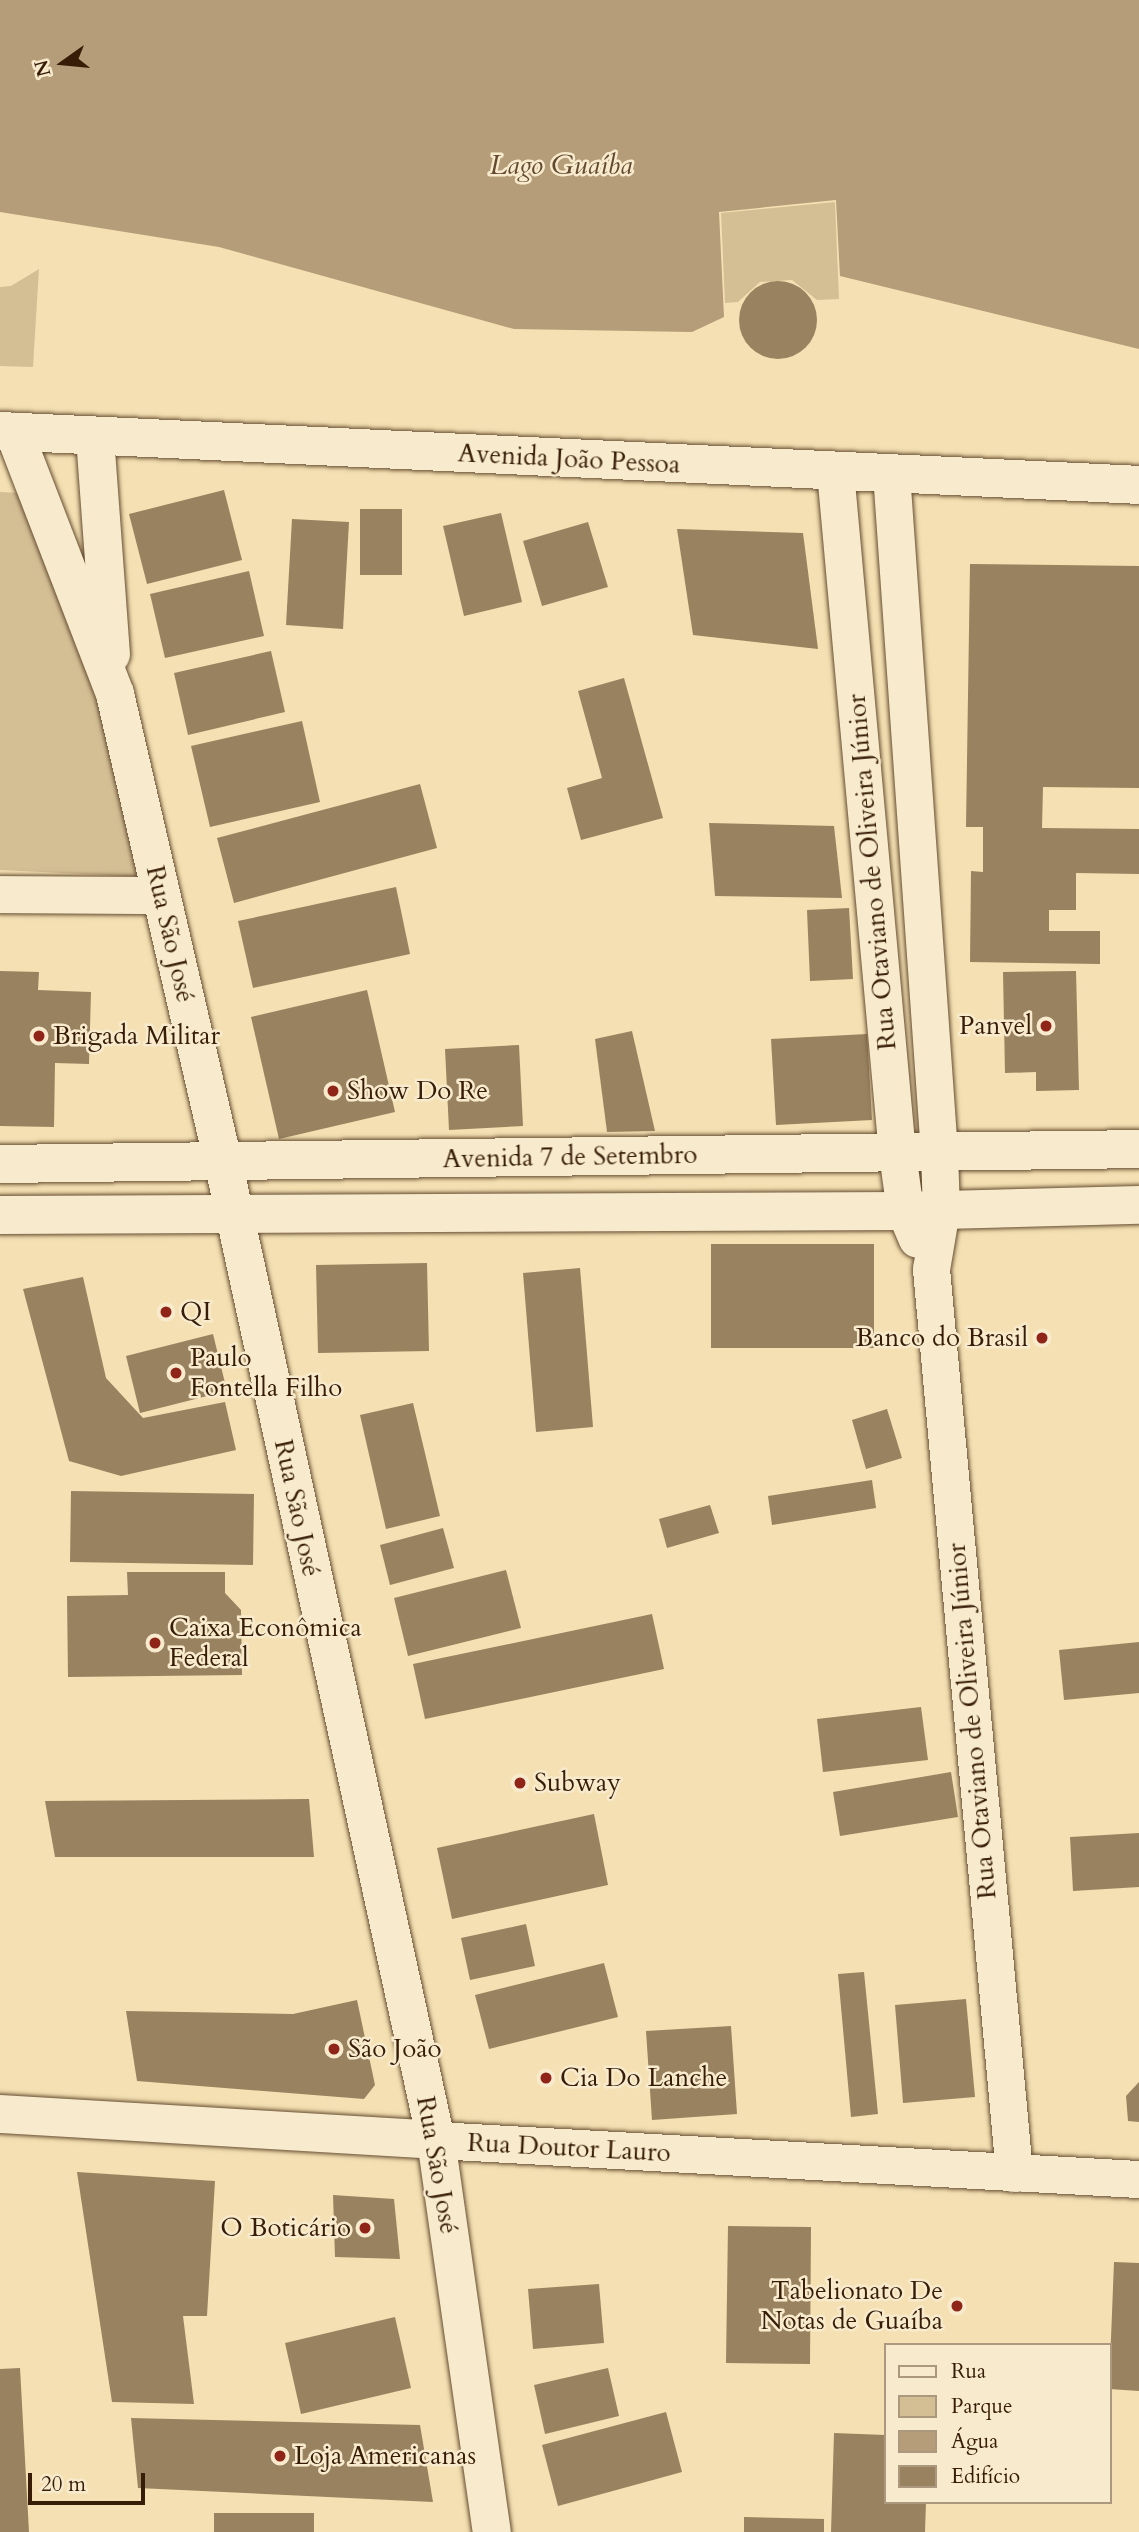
<!DOCTYPE html>
<html>
<head>
<meta charset="utf-8">
<style>
	body { margin:0 }
	#map { position:relative; width:1139px; height:2532px; overflow:hidden; background:#f4e0b2; font-family:Cardo,serif }
	div>[style] { position:absolute }
	[style*='--x'] { left:calc(var(--x)*1px); top:calc(var(--y)*1px); width:calc(var(--w)*1px); rotate:calc(var(--a)*1deg) }
	.green>* { inset:0; background:#d4bf95 }
	.water>* { inset:0; background:#b49d78 }
	.building>* { inset:0; background:#998260 }
	.round { border-radius:50% }
	.roads { filter:drop-shadow(0 0 2px #664d32) drop-shadow(0 0 2px #664d32) }
	.street>* { height:37px; margin:-18.5px; padding:0 18.5px; transform-origin:18.5px; border-radius:18.5px; background:#f8ebcd }
	.secondary>* { height:38px; margin:-19px; padding:0 19px; transform-origin:19px; border-radius:19px; background:#f8ebcd }
	.dots>* { width:19px; height:19px; translate:-50% -50%; box-sizing:border-box; border:4px solid #f8ebcd; border-radius:50% }
	span { translate:-50% -50%; white-space:nowrap; text-align:center; line-height:1.15; -webkit-text-stroke:5px #f8ebcd; paint-order:stroke }
	.street-label { font-size:26px; color:#371c07 }
	.poi-label { font-size:26px; color:#371c07 }
	.right { translate:-100% -50%; text-align:right }
	.left { translate:0 -50%; text-align:left }
	.water-label { font-size:28px; color:#63492f; font-style:italic }
	.legend { position:absolute; left:884px; top:2343px; width:228px; height:161px; box-sizing:border-box; background:#f8ebcd; border:2px solid #ab987e; margin:0; padding:9px 12px; list-style:none; font-size:21px; color:#371c07 }
	.legend li { display:flex; align-items:center; gap:14px; height:35px }
	.legend b { width:35px; border:2px solid #ab987e }
	.north { position:absolute; left:28px; top:28px; width:70px; height:70px; -webkit-text-stroke:5px #f8ebcd; paint-order:stroke; rotate:255deg; font-size:19px; font-weight:700; line-height:28px; text-align:center; color:#371c07 }
	.north::after { content:''; display:block; margin:auto; width:24px; height:32px; background:#371c07; clip-path:polygon(50% 0,100% 100%,50% 72%,0 100%) }
	.scale { position:absolute; left:28px; top:2473px; width:117px; height:32px; box-sizing:border-box; border:4px solid #371c07; border-top:0; padding-left:9px; font-size:21px; line-height:24px; white-space:nowrap; color:#371c07; -webkit-text-stroke:5px #f8ebcd; paint-order:stroke }
</style>
</head>
<body>
<div id="map">
	<div class="green">
		<div style="clip-path:polygon(835px 202px,839px 299px,817px 300px,792px 280px,760px 282px,738px 302px,725px 303px,721px 213px)"></div>
		<div style="clip-path:polygon(39px 269px,33px 367px,0 366px,0 287px,11px 286px)"></div>
		<div style="clip-path:polygon(0 492px,21px 493px,98px 688px,147px 877px,0 870px)"></div>
	</div>
	<div class="water">
		<div style="clip-path:polygon(0 0,1139px 0,1139px 349px,840px 276px,836px 200px,719px 212px,724px 317px,692px 332px,514px 329px,219px 247px,0 212px)"></div>
	</div>
	<div class="building">
		<div class="round" style="left:739px;top:281px;width:78px;height:78px"></div>
		<div style="clip-path:polygon(224px 490px,242px 560px,147px 584px,129px 514px)"></div>
		<div style="clip-path:polygon(360px 509px,402px 509px,402px 575px,360px 575px)"></div>
		<div style="clip-path:polygon(501px 513px,522px 602px,464px 616px,443px 526px)"></div>
		<div style="clip-path:polygon(292px 519px,349px 522px,343px 629px,286px 625px)"></div>
		<div style="clip-path:polygon(588px 522px,608px 587px,542px 606px,523px 541px)"></div>
		<div style="clip-path:polygon(677px 529px,803px 533px,818px 649px,693px 635px)"></div>
		<div style="clip-path:polygon(970px 564px,1139px 566px,1139px 788px,1043px 787px,1042px 828px,1139px 829px,1139px 874px,1076px 873px,1076px 910px,1049px 910px,1049px 931px,1100px 931px,1100px 964px,970px 962px,971px 871px,983px 872px,983px 827px,966px 827px)"></div>
		<div style="clip-path:polygon(249px 571px,264px 636px,165px 658px,150px 594px)"></div>
		<div style="clip-path:polygon(271px 651px,285px 712px,188px 735px,174px 673px)"></div>
		<div style="clip-path:polygon(624px 678px,663px 818px,581px 840px,567px 788px,602px 778px,578px 691px)"></div>
		<div style="clip-path:polygon(302px 721px,320px 802px,210px 827px,191px 746px)"></div>
		<div style="clip-path:polygon(420px 784px,437px 848px,234px 903px,217px 838px)"></div>
		<div style="clip-path:polygon(709px 823px,834px 826px,842px 898px,715px 896px)"></div>
		<div style="clip-path:polygon(396px 887px,410px 954px,253px 988px,238px 921px)"></div>
		<div style="clip-path:polygon(849px 908px,853px 979px,810px 981px,807px 910px)"></div>
		<div style="clip-path:polygon(0 971px,39px 972px,38px 990px,91px 992px,89px 1064px,55px 1063px,54px 1127px,0 1126px)"></div>
		<div style="clip-path:polygon(1076px 971px,1079px 1090px,1036px 1091px,1036px 1072px,1005px 1073px,1003px 972px)"></div>
		<div style="clip-path:polygon(367px 990px,395px 1112px,279px 1139px,251px 1017px)"></div>
		<div style="clip-path:polygon(632px 1031px,655px 1131px,607px 1132px,595px 1039px)"></div>
		<div style="clip-path:polygon(867px 1034px,872px 1120px,776px 1125px,771px 1039px)"></div>
		<div style="clip-path:polygon(519px 1045px,523px 1126px,449px 1130px,445px 1049px)"></div>
		<div style="clip-path:polygon(711px 1244px,874px 1244px,874px 1348px,711px 1348px)"></div>
		<div style="clip-path:polygon(427px 1263px,429px 1351px,318px 1353px,316px 1265px)"></div>
		<div style="clip-path:polygon(580px 1268px,593px 1427px,536px 1432px,523px 1273px)"></div>
		<div style="clip-path:polygon(83px 1277px,106px 1378px,143px 1418px,225px 1402px,236px 1450px,121px 1476px,69px 1461px,23px 1289px)"></div>
		<div style="clip-path:polygon(213px 1334px,227px 1391px,140px 1413px,126px 1356px)"></div>
		<div style="clip-path:polygon(413px 1403px,440px 1516px,386px 1529px,360px 1415px)"></div>
		<div style="clip-path:polygon(887px 1409px,902px 1458px,866px 1469px,852px 1420px)"></div>
		<div style="clip-path:polygon(872px 1480px,876px 1508px,772px 1525px,768px 1496px)"></div>
		<div style="clip-path:polygon(71px 1491px,254px 1494px,253px 1565px,70px 1562px)"></div>
		<div style="clip-path:polygon(710px 1505px,719px 1533px,667px 1548px,659px 1519px)"></div>
		<div style="clip-path:polygon(443px 1528px,454px 1568px,390px 1585px,380px 1545px)"></div>
		<div style="clip-path:polygon(506px 1570px,521px 1628px,408px 1656px,394px 1598px)"></div>
		<div style="clip-path:polygon(127px 1572px,225px 1572px,225px 1593px,241px 1610px,242px 1675px,68px 1677px,67px 1596px,128px 1595px)"></div>
		<div style="clip-path:polygon(652px 1614px,664px 1669px,425px 1719px,413px 1664px)"></div>
		<div style="clip-path:polygon(1139px 1642px,1139px 1693px,1064px 1700px,1059px 1650px)"></div>
		<div style="clip-path:polygon(921px 1707px,928px 1760px,823px 1772px,817px 1719px)"></div>
		<div style="clip-path:polygon(951px 1772px,958px 1817px,840px 1836px,833px 1792px)"></div>
		<div style="clip-path:polygon(309px 1799px,314px 1857px,55px 1857px,45px 1801px)"></div>
		<div style="clip-path:polygon(594px 1814px,608px 1885px,452px 1919px,437px 1848px)"></div>
		<div style="clip-path:polygon(1139px 1833px,1139px 1887px,1073px 1891px,1070px 1837px)"></div>
		<div style="clip-path:polygon(526px 1924px,535px 1966px,470px 1980px,461px 1938px)"></div>
		<div style="clip-path:polygon(604px 1963px,618px 2017px,489px 2049px,475px 1995px)"></div>
		<div style="clip-path:polygon(864px 1972px,878px 2114px,851px 2117px,838px 1974px)"></div>
		<div style="clip-path:polygon(966px 1999px,975px 2097px,903px 2103px,895px 2005px)"></div>
		<div style="clip-path:polygon(357px 2000px,375px 2085px,364px 2099px,137px 2081px,126px 2011px,293px 2014px)"></div>
		<div style="clip-path:polygon(731px 2026px,737px 2114px,652px 2120px,646px 2031px)"></div>
		<div style="clip-path:polygon(1139px 2082px,1139px 2122px,1128px 2121px,1126px 2096px)"></div>
		<div style="clip-path:polygon(77px 2172px,215px 2181px,207px 2316px,183px 2316px,194px 2404px,112px 2402px)"></div>
		<div style="clip-path:polygon(333px 2195px,394px 2199px,400px 2259px,335px 2257px)"></div>
		<div style="clip-path:polygon(728px 2226px,811px 2227px,810px 2364px,726px 2363px)"></div>
		<div style="clip-path:polygon(1114px 2262px,1139px 2263px,1139px 2391px,1109px 2389px)"></div>
		<div style="clip-path:polygon(599px 2284px,604px 2343px,533px 2349px,528px 2289px)"></div>
		<div style="clip-path:polygon(395px 2317px,411px 2388px,301px 2414px,285px 2343px)"></div>
		<div style="clip-path:polygon(20px 2368px,29px 2532px,0 2532px,0 2369px)"></div>
		<div style="clip-path:polygon(608px 2368px,619px 2416px,545px 2434px,534px 2385px)"></div>
		<div style="clip-path:polygon(666px 2412px,682px 2472px,558px 2506px,542px 2445px)"></div>
		<div style="clip-path:polygon(131px 2418px,420px 2425px,433px 2502px,138px 2488px)"></div>
		<div style="clip-path:polygon(834px 2433px,885px 2435px,885px 2502px,926px 2502px,925px 2532px,831px 2532px)"></div>
		<div style="clip-path:polygon(214px 2513px,314px 2513px,314px 2532px,214px 2532px)"></div>
		<div style="clip-path:polygon(744px 2517px,824px 2519px,824px 2532px,744px 2532px)"></div>
	</div>
	<div class="roads">
		<div class="street">
			<div style="--x:835;--y:471;--w:685;--a:84.81"></div>
			<div style="--x:897;--y:1153;--w:59;--a:82.1"></div>
			<div style="--x:905;--y:1211;--w:30;--a:67"></div>
			<div style="--x:891;--y:473;--w:682;--a:85.96"></div>
			<div style="--x:939;--y:1153;--w:57;--a:88"></div>
			<div style="--x:941;--y:1210;--w:60;--a:99.6"></div>
			<div style="--x:931;--y:1269;--w:908;--a:84.75"></div>
			<div style="--x:0;--y:894;--w:161;--a:0.4"></div>
			<div style="--x:436;--y:2140;--w:704;--a:3.18"></div>
		</div>
		<div class="secondary">
			<div style="--x:0;--y:431;--w:1140;--a:2.71"></div>
			<div style="--x:14;--y:432;--w:281;--a:68.9"></div>
			<div style="--x:115;--y:694;--w:479;--a:77"></div>
			<div style="--x:223;--y:1161;--w:1002;--a:77.73"></div>
			<div style="--x:436;--y:2140;--w:396;--a:81.9"></div>
			<div style="--x:95;--y:437;--w:218;--a:85.8"></div>
			<div style="--x:0;--y:1164;--w:1139;--a:-0.75"></div>
			<div style="--x:0;--y:1215;--w:905;--a:-0.25"></div>
			<div style="--x:905;--y:1211;--w:234;--a:-1.5"></div>
			<div style="--x:0;--y:2114;--w:437;--a:3.4"></div>
		</div>
	</div>
	<div class="dots">
		<div style="left:1046px;top:1026px;background:#8f2418"></div>
		<div style="left:39px;top:1036px;background:#8f2418"></div>
		<div style="left:333px;top:1091px;background:#8f2418"></div>
		<div style="left:166px;top:1312px;background:#8f2418"></div>
		<div style="left:1042px;top:1338px;background:#8f2418"></div>
		<div style="left:176px;top:1373px;background:#8f2418"></div>
		<div style="left:155px;top:1643px;background:#8f2418"></div>
		<div style="left:520px;top:1783px;background:#8f2418"></div>
		<div style="left:334px;top:2049px;background:#8f2418"></div>
		<div style="left:546px;top:2078px;background:#8f2418"></div>
		<div style="left:365px;top:2228px;background:#8f2418"></div>
		<div style="left:957px;top:2306px;background:#8f2418"></div>
		<div style="left:280px;top:2456px;background:#8f2418"></div>
	</div>
	<div class="street-label">
		<span style="left:569px;top:459px;rotate:3deg">Avenida João Pessoa</span>
		<span style="left:872px;top:872px;rotate:-95deg">Rua Otaviano de Oliveira Júnior</span>
		<span style="left:170px;top:934px;rotate:77deg">Rua São José</span>
		<span style="left:570px;top:1157px;rotate:-1deg">Avenida 7 de Setembro</span>
		<span style="left:297px;top:1508px;rotate:78deg">Rua São José</span>
		<span style="left:972px;top:1721px;rotate:-95deg">Rua Otaviano de Oliveira Júnior</span>
		<span style="left:569px;top:2148px;rotate:3deg">Rua Doutor Lauro</span>
		<span style="left:437px;top:2165px;rotate:80deg">Rua São José</span>
	</div>
	<div class="poi-label">
		<span class="right" style="left:1032px;top:1026px">Panvel</span>
		<span class="left" style="left:53px;top:1036px">Brigada Militar</span>
		<span class="left" style="left:347px;top:1091px">Show Do Re</span>
		<span class="left" style="left:180px;top:1312px">QI</span>
		<span class="right" style="left:1028px;top:1338px">Banco do Brasil</span>
		<span class="left" style="left:190px;top:1373px">Paulo<br>Fontella Filho</span>
		<span class="left" style="left:169px;top:1643px">Caixa Econômica<br>Federal</span>
		<span class="left" style="left:534px;top:1783px">Subway</span>
		<span class="left" style="left:348px;top:2049px">São João</span>
		<span class="left" style="left:560px;top:2078px">Cia Do Lanche</span>
		<span class="right" style="left:351px;top:2228px">O Boticário</span>
		<span class="right" style="left:943px;top:2306px">Tabelionato De<br>Notas de Guaíba</span>
		<span class="left" style="left:294px;top:2456px">Loja Americanas</span>
	</div>
	<div class="water-label">
		<span style="left:561px;top:165px">Lago Guaíba</span>
	</div>
	<ul class="legend">
	<li><b style="height:9px;background:#f8ebcd"></b>Rua</li>
	<li><b style="height:19px;background:#d4bf95"></b>Parque</li>
	<li><b style="height:19px;background:#b49d78"></b>Água</li>
	<li><b style="height:19px;background:#998260"></b>Edifício</li>
	</ul>
	<div class="north">N</div>
	<div class="scale">20 m</div>
</div>
</body>
</html>
